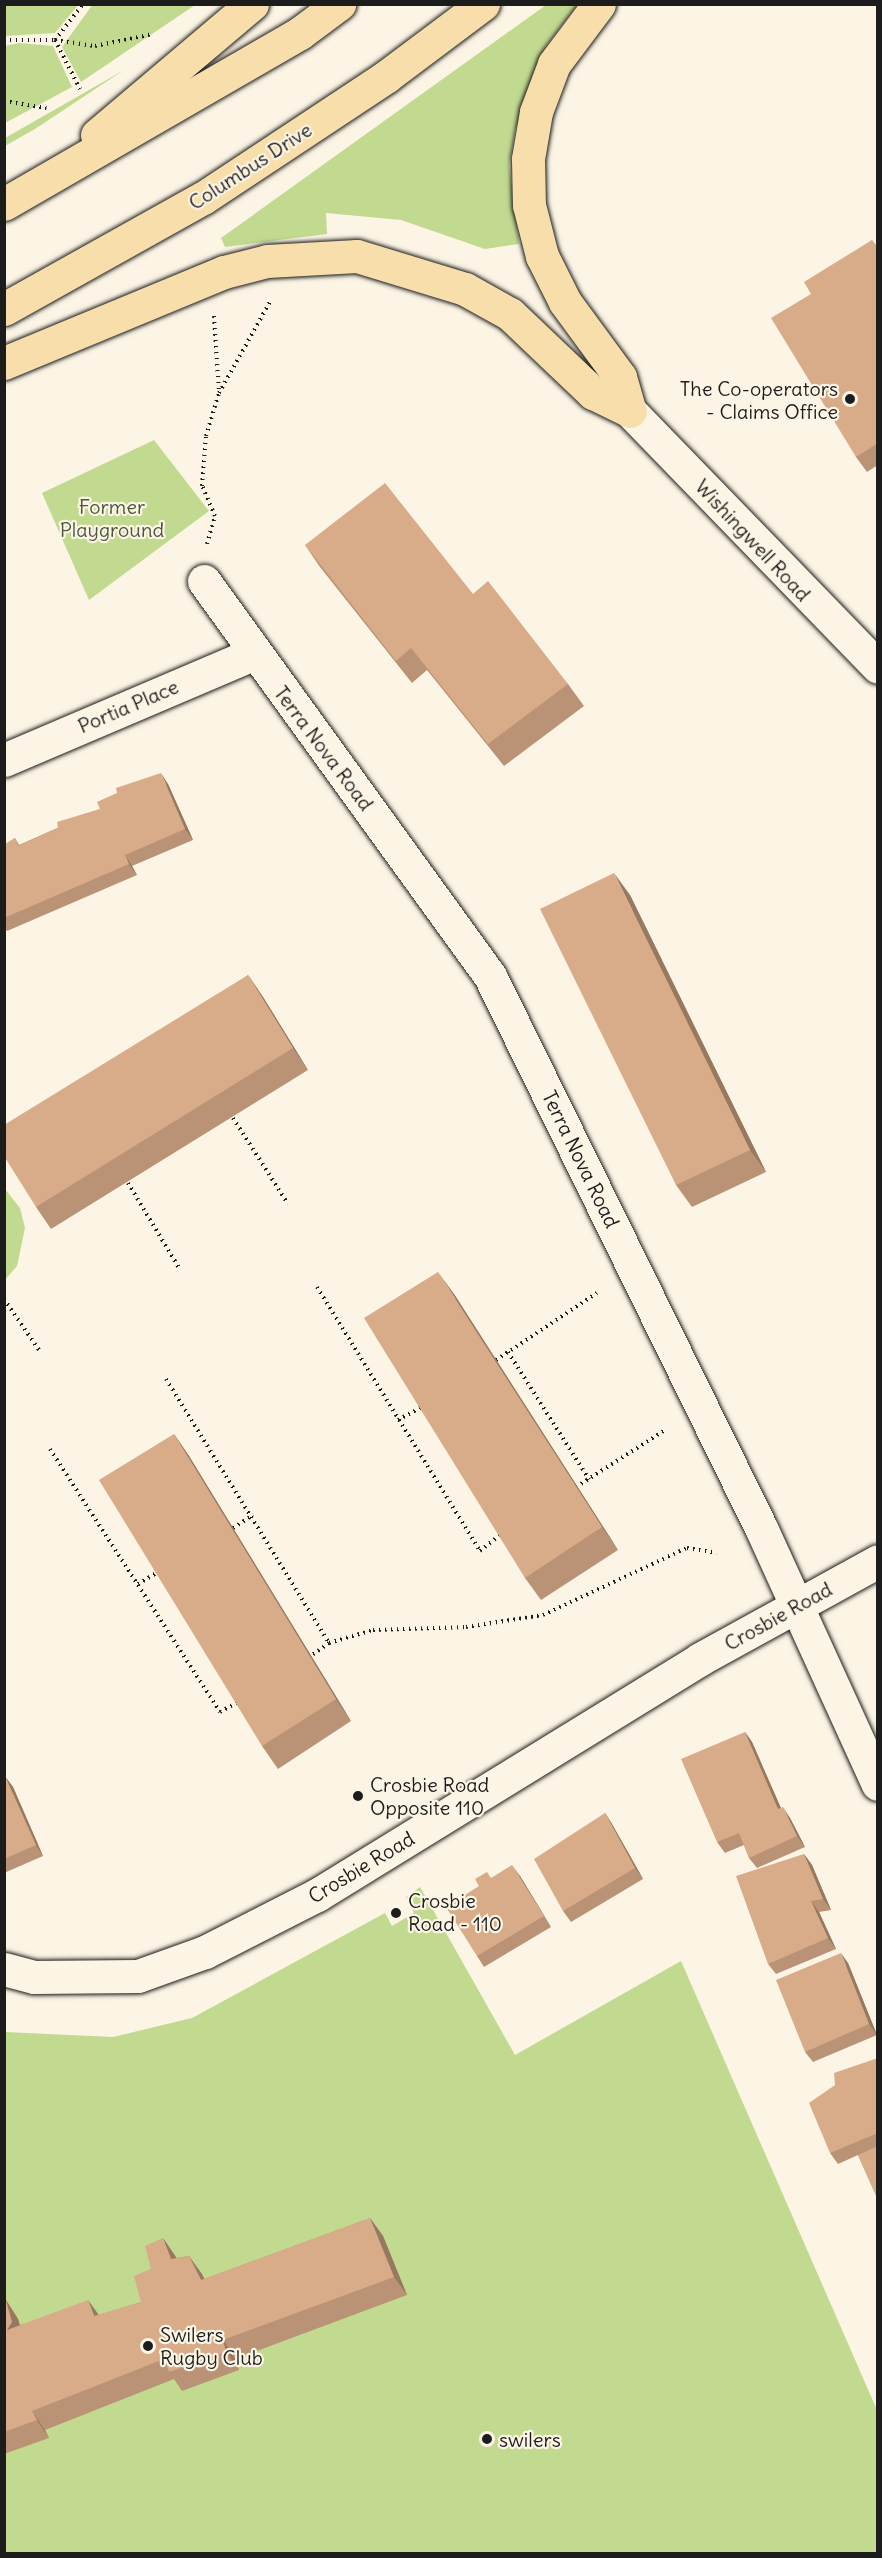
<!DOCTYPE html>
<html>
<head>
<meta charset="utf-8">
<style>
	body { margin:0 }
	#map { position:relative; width:882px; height:2558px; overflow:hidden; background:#fcf5e5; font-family:Delius,sans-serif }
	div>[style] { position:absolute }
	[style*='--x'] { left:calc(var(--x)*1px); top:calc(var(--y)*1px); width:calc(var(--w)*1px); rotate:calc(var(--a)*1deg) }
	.green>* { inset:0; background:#c1da90 }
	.path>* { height:4px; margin-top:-2px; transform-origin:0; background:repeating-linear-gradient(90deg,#1c1c1c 0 1.5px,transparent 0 6px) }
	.roads { filter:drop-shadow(0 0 2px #1c1c1c) drop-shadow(0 0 2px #1c1c1c) }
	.street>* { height:33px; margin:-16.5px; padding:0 16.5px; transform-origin:16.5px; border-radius:16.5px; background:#fcf5e5 }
	.secondary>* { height:33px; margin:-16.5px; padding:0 16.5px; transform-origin:16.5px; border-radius:16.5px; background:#fcf5e5 }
	.primary>* { height:33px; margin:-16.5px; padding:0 16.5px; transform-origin:16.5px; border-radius:16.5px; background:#f8deab }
	.wall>* { inset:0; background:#ba9376 }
	.shaded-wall>* { inset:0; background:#977860 }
	.building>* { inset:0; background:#d8ab89 }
	.dots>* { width:16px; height:16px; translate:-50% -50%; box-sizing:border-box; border:3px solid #fcf5e5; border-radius:50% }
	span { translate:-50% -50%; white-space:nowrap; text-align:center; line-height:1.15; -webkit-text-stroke:4.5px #fcf5e5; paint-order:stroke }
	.street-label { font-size:20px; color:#1c1c1c }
	.poi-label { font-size:20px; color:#1c1c1c }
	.right { translate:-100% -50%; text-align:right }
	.left { translate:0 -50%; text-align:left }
	.park-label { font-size:20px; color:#4e553f }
	.frame { position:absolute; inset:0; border:6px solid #1c1c1c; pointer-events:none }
</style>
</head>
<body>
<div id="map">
	<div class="green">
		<div style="clip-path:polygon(5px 4px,78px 4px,78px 5px,55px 33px,5px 36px)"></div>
		<div style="clip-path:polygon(93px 4px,195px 4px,195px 5px,81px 82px,62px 47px)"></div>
		<div style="clip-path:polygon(546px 5px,577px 5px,545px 47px,515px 130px,509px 165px,519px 244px,485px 249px,401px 220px,326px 213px,327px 234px,225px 247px,221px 238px)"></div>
		<div style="clip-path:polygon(19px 43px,53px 46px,72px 87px,5px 123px,5px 46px)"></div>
		<div style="clip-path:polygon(124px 70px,35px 129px,5px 146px,5px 138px)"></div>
		<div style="clip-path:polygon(154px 440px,209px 511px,89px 600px,42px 493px)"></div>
		<div style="clip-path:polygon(5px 1189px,20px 1208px,25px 1228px,17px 1266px,5px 1280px)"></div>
		<div style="clip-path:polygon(420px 1887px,515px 2055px,681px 1961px,877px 2410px,877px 2553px,5px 2554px,5px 2032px,113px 2037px,192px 2018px,385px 1913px,392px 1926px,414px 1913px,406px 1897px)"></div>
	</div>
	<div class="path">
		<div style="--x:4;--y:40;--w:51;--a:0"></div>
		<div style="--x:55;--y:40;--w:46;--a:-52.1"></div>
		<div style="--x:55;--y:40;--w:40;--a:8.5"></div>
		<div style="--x:95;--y:46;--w:59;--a:-11.7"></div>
		<div style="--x:55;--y:40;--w:55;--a:63"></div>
		<div style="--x:4;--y:101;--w:43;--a:9.5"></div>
		<div style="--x:214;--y:316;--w:76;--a:86.2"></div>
		<div style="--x:207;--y:544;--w:29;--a:-74"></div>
		<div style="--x:215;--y:516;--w:33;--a:-113"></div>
		<div style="--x:202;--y:486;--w:50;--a:-85.4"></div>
		<div style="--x:206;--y:436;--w:45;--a:-73.2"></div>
		<div style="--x:219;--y:393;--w:107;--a:-60.8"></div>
		<div style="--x:233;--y:1118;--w:102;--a:57.4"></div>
		<div style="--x:128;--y:1183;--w:99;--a:59"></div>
		<div style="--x:317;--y:1287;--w:310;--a:58.3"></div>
		<div style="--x:480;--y:1551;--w:26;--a:-39"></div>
		<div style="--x:4;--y:1299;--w:62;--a:55.5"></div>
		<div style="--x:508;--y:1352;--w:151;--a:57.5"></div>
		<div style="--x:496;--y:1360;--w:121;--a:-33.6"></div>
		<div style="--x:166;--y:1379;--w:310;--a:58.3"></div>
		<div style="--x:329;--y:1643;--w:21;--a:145"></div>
		<div style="--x:398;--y:1420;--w:26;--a:-29"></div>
		<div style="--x:50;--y:1449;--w:313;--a:57.1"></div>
		<div style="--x:220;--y:1712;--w:21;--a:-29"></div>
		<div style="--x:576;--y:1487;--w:106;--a:-32.6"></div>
		<div style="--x:233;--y:1528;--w:24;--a:-33"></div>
		<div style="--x:138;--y:1584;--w:21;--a:-31"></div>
		<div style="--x:329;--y:1643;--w:46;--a:-16.5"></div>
		<div style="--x:373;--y:1630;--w:93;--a:-1.8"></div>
		<div style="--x:466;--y:1627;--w:78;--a:-8.9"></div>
		<div style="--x:543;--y:1615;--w:159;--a:-25"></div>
		<div style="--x:687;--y:1548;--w:30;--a:9"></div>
	</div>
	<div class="roads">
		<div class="street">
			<div style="--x:204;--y:581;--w:488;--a:54.1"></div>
			<div style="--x:490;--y:976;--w:617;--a:63.85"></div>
			<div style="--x:762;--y:1530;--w:279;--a:65.5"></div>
			<div style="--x:4;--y:760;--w:271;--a:-23.1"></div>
		</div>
		<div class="secondary">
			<div style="--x:630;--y:411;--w:356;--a:45.9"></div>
			<div style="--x:4;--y:1969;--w:31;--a:15"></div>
			<div style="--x:34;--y:1977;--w:104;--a:-0.6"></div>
			<div style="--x:138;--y:1976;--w:71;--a:-19.7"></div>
			<div style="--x:205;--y:1952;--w:126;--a:-27"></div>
			<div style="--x:317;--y:1895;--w:450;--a:-31.6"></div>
			<div style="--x:700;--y:1659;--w:203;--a:-28.8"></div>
		</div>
		<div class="primary">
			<div style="--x:599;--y:4;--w:75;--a:126.9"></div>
			<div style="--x:554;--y:64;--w:51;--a:110.6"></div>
			<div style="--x:536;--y:112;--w:48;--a:99.7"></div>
			<div style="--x:528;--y:159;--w:46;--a:88.8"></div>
			<div style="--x:529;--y:205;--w:53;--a:75.7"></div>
			<div style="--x:542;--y:256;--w:51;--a:63.4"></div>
			<div style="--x:565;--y:302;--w:93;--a:53.7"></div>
			<div style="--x:620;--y:377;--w:35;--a:74"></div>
			<div style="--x:97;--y:135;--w:203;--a:-40.2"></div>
			<div style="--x:4;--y:204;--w:342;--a:-30"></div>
			<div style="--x:300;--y:33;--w:49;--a:-36.6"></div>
			<div style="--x:4;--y:309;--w:228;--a:-29.2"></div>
			<div style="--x:203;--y:198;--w:221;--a:-33.5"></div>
			<div style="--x:387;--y:76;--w:120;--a:-36.9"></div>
			<div style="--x:4;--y:363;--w:238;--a:-22.5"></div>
			<div style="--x:224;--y:272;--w:44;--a:-14.3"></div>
			<div style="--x:267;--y:261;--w:90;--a:-3.2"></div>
			<div style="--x:357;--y:256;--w:113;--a:17"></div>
			<div style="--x:465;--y:289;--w:51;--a:29.1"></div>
			<div style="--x:510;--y:314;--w:115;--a:43.6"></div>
			<div style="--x:593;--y:393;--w:41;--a:25.9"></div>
		</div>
	</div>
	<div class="wall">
		<div style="clip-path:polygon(872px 240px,878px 248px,878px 465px,867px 472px,856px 457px,811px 294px)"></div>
		<div style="clip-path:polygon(305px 545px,473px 594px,568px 684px,584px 706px,504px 766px,427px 670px,412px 683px,320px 567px)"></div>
		<div style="clip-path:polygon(168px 784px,193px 840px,132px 866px,137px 875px,7px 931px,4px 927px,4px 845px,15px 838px,19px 845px,100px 809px)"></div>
		<div style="clip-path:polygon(630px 895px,766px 1172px,692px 1207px,676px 1185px)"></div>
		<div style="clip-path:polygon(248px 975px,263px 997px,308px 1070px,51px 1229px,36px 1207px)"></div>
		<div style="clip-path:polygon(454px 1294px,618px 1550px,541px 1600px,525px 1578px)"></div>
		<div style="clip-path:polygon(174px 1434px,189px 1456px,351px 1721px,278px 1769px,262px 1746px)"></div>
		<div style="clip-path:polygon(745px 1732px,752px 1742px,781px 1808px,790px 1818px,805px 1847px,757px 1868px,749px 1858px,744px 1845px,725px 1853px,717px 1842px)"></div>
		<div style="clip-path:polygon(4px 1777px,13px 1787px,43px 1856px,4px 1873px)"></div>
		<div style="clip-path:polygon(605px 1813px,612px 1824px,643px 1879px,571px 1922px,563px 1911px)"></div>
		<div style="clip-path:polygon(804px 1854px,812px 1865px,831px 1910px,819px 1912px,836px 1949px,776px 1974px,768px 1964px)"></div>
		<div style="clip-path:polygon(520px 1876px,551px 1927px,484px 1967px,477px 1956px,491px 1878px)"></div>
		<div style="clip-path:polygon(848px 1963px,877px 2035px,813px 2062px,805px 2052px)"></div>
		<div style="clip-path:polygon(878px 2058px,878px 2200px,858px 2155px,838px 2164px,830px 2153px)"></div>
		<div style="clip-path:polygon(370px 2218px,383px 2236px,407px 2295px,235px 2359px,239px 2370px,182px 2391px,174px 2379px,45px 2430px,49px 2438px,4px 2454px,4px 2301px,6px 2300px,18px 2319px,20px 2325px,99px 2315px,141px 2302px,151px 2269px,163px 2238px,176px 2258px,189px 2256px,204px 2279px)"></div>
	</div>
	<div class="shaded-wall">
		<div style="clip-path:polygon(161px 773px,168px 784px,193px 840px,185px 829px)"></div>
		<div style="clip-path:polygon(125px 855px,132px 866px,137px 875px,129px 864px)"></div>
		<div style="clip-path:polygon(614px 873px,630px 895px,766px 1172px,750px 1150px)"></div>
		<div style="clip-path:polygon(248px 975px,263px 997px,308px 1070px,293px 1048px)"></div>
		<div style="clip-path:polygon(438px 1272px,454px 1294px,618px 1550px,602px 1527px)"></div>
		<div style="clip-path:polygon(174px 1434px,189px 1456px,351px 1721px,336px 1699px)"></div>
		<div style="clip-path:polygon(745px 1732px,752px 1742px,786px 1820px,778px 1809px)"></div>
		<div style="clip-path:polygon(5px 1776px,13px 1787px,43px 1856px,36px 1845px)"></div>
		<div style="clip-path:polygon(783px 1807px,790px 1818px,805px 1847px,797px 1836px)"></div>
		<div style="clip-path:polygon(605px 1813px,612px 1824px,643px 1879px,635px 1868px)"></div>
		<div style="clip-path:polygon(804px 1854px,812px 1865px,831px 1910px,823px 1899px)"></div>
		<div style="clip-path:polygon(512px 1865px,520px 1876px,551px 1927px,544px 1916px)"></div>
		<div style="clip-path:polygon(811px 1901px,819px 1912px,836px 1949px,828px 1938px)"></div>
		<div style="clip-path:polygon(841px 1953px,848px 1963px,877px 2035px,869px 2024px)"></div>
		<div style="clip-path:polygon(370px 2218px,383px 2236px,407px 2295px,394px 2277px)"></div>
		<div style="clip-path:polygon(163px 2238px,176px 2257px,184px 2277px,171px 2259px)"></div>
		<div style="clip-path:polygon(189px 2256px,202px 2274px,214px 2298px,201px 2280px)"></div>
		<div style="clip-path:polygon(6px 2300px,18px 2319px,24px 2340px,7px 2330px)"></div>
		<div style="clip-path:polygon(88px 2300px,101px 2318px,94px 2316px)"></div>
		<div style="clip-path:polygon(223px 2340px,235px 2359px,239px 2370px,226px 2352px)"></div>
		<div style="clip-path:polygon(32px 2411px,45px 2430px,49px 2438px,37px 2420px)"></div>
	</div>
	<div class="building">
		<div style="clip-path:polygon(872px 240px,878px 249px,878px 443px,856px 457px,771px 318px,811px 294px,804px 282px)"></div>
		<div style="clip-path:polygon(385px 483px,473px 594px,488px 581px,568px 684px,488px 744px,411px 648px,396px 661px,305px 545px)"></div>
		<div style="clip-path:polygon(161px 773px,185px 829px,125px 855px,129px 864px,4px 918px,4px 845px,15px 838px,18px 846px,58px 828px,57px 822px,100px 809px,97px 802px,117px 793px,116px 788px)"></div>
		<div style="clip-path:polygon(614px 873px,750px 1150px,676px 1185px,540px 909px)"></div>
		<div style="clip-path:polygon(248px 975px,293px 1048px,36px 1207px,4px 1156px,4px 1125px)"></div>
		<div style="clip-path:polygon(438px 1272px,602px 1527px,525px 1578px,364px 1318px)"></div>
		<div style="clip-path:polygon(174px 1434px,336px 1699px,262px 1746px,99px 1480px)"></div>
		<div style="clip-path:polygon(745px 1732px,778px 1809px,783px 1807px,797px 1836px,749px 1858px,739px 1833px,717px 1842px,681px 1759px)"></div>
		<div style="clip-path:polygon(5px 1776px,36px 1845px,4px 1859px,4px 1777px)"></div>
		<div style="clip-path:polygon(605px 1813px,635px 1868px,563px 1911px,534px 1859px)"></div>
		<div style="clip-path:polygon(804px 1854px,823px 1899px,811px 1901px,828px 1938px,768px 1964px,736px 1876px)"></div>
		<div style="clip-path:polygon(512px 1865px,544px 1916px,477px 1956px,446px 1907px,479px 1886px,475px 1879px,487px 1872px,491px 1878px)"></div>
		<div style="clip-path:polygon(841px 1953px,869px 2024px,805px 2052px,776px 1980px)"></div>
		<div style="clip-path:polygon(878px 2058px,878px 2133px,830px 2153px,809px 2103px,835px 2085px,834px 2073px)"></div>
		<div style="clip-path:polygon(878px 2146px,878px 2200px,858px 2155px)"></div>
		<div style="clip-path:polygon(370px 2218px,394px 2277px,223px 2340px,226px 2352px,169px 2372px,164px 2359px,32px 2411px,37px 2420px,4px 2432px,4px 2301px,6px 2300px,12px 2322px,7px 2330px,88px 2300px,94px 2316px,141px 2302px,134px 2276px,151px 2269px,145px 2246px,163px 2238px,171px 2259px,189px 2256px,201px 2280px)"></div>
	</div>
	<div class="dots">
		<div style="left:850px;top:399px;background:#1c1c1c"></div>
		<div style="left:358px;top:1796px;background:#1c1c1c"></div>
		<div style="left:396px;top:1913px;background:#1c1c1c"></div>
		<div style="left:148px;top:2346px;background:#1c1c1c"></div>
		<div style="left:487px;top:2439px;background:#1c1c1c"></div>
	</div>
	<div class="street-label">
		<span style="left:250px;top:166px;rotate:-33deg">Columbus Drive</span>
		<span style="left:753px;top:540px;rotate:47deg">Wishingwell Road</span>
		<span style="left:128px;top:706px;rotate:-23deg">Portia Place</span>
		<span style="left:324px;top:748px;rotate:53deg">Terra Nova Road</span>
		<span style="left:581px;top:1159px;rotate:64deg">Terra Nova Road</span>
		<span style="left:778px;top:1616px;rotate:-29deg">Crosbie Road</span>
		<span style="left:361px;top:1867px;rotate:-31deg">Crosbie Road</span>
	</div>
	<div class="poi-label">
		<span class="right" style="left:838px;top:400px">The Co-operators<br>- Claims Office</span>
		<span class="left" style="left:370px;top:1796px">Crosbie Road<br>Opposite 110</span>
		<span class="left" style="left:408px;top:1912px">Crosbie<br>Road - 110</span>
		<span class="left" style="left:160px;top:2346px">Swilers<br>Rugby Club</span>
		<span class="left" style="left:499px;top:2439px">swilers</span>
	</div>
	<div class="park-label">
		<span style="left:112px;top:518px">Former<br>Playground</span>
	</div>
	<div class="frame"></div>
</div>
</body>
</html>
